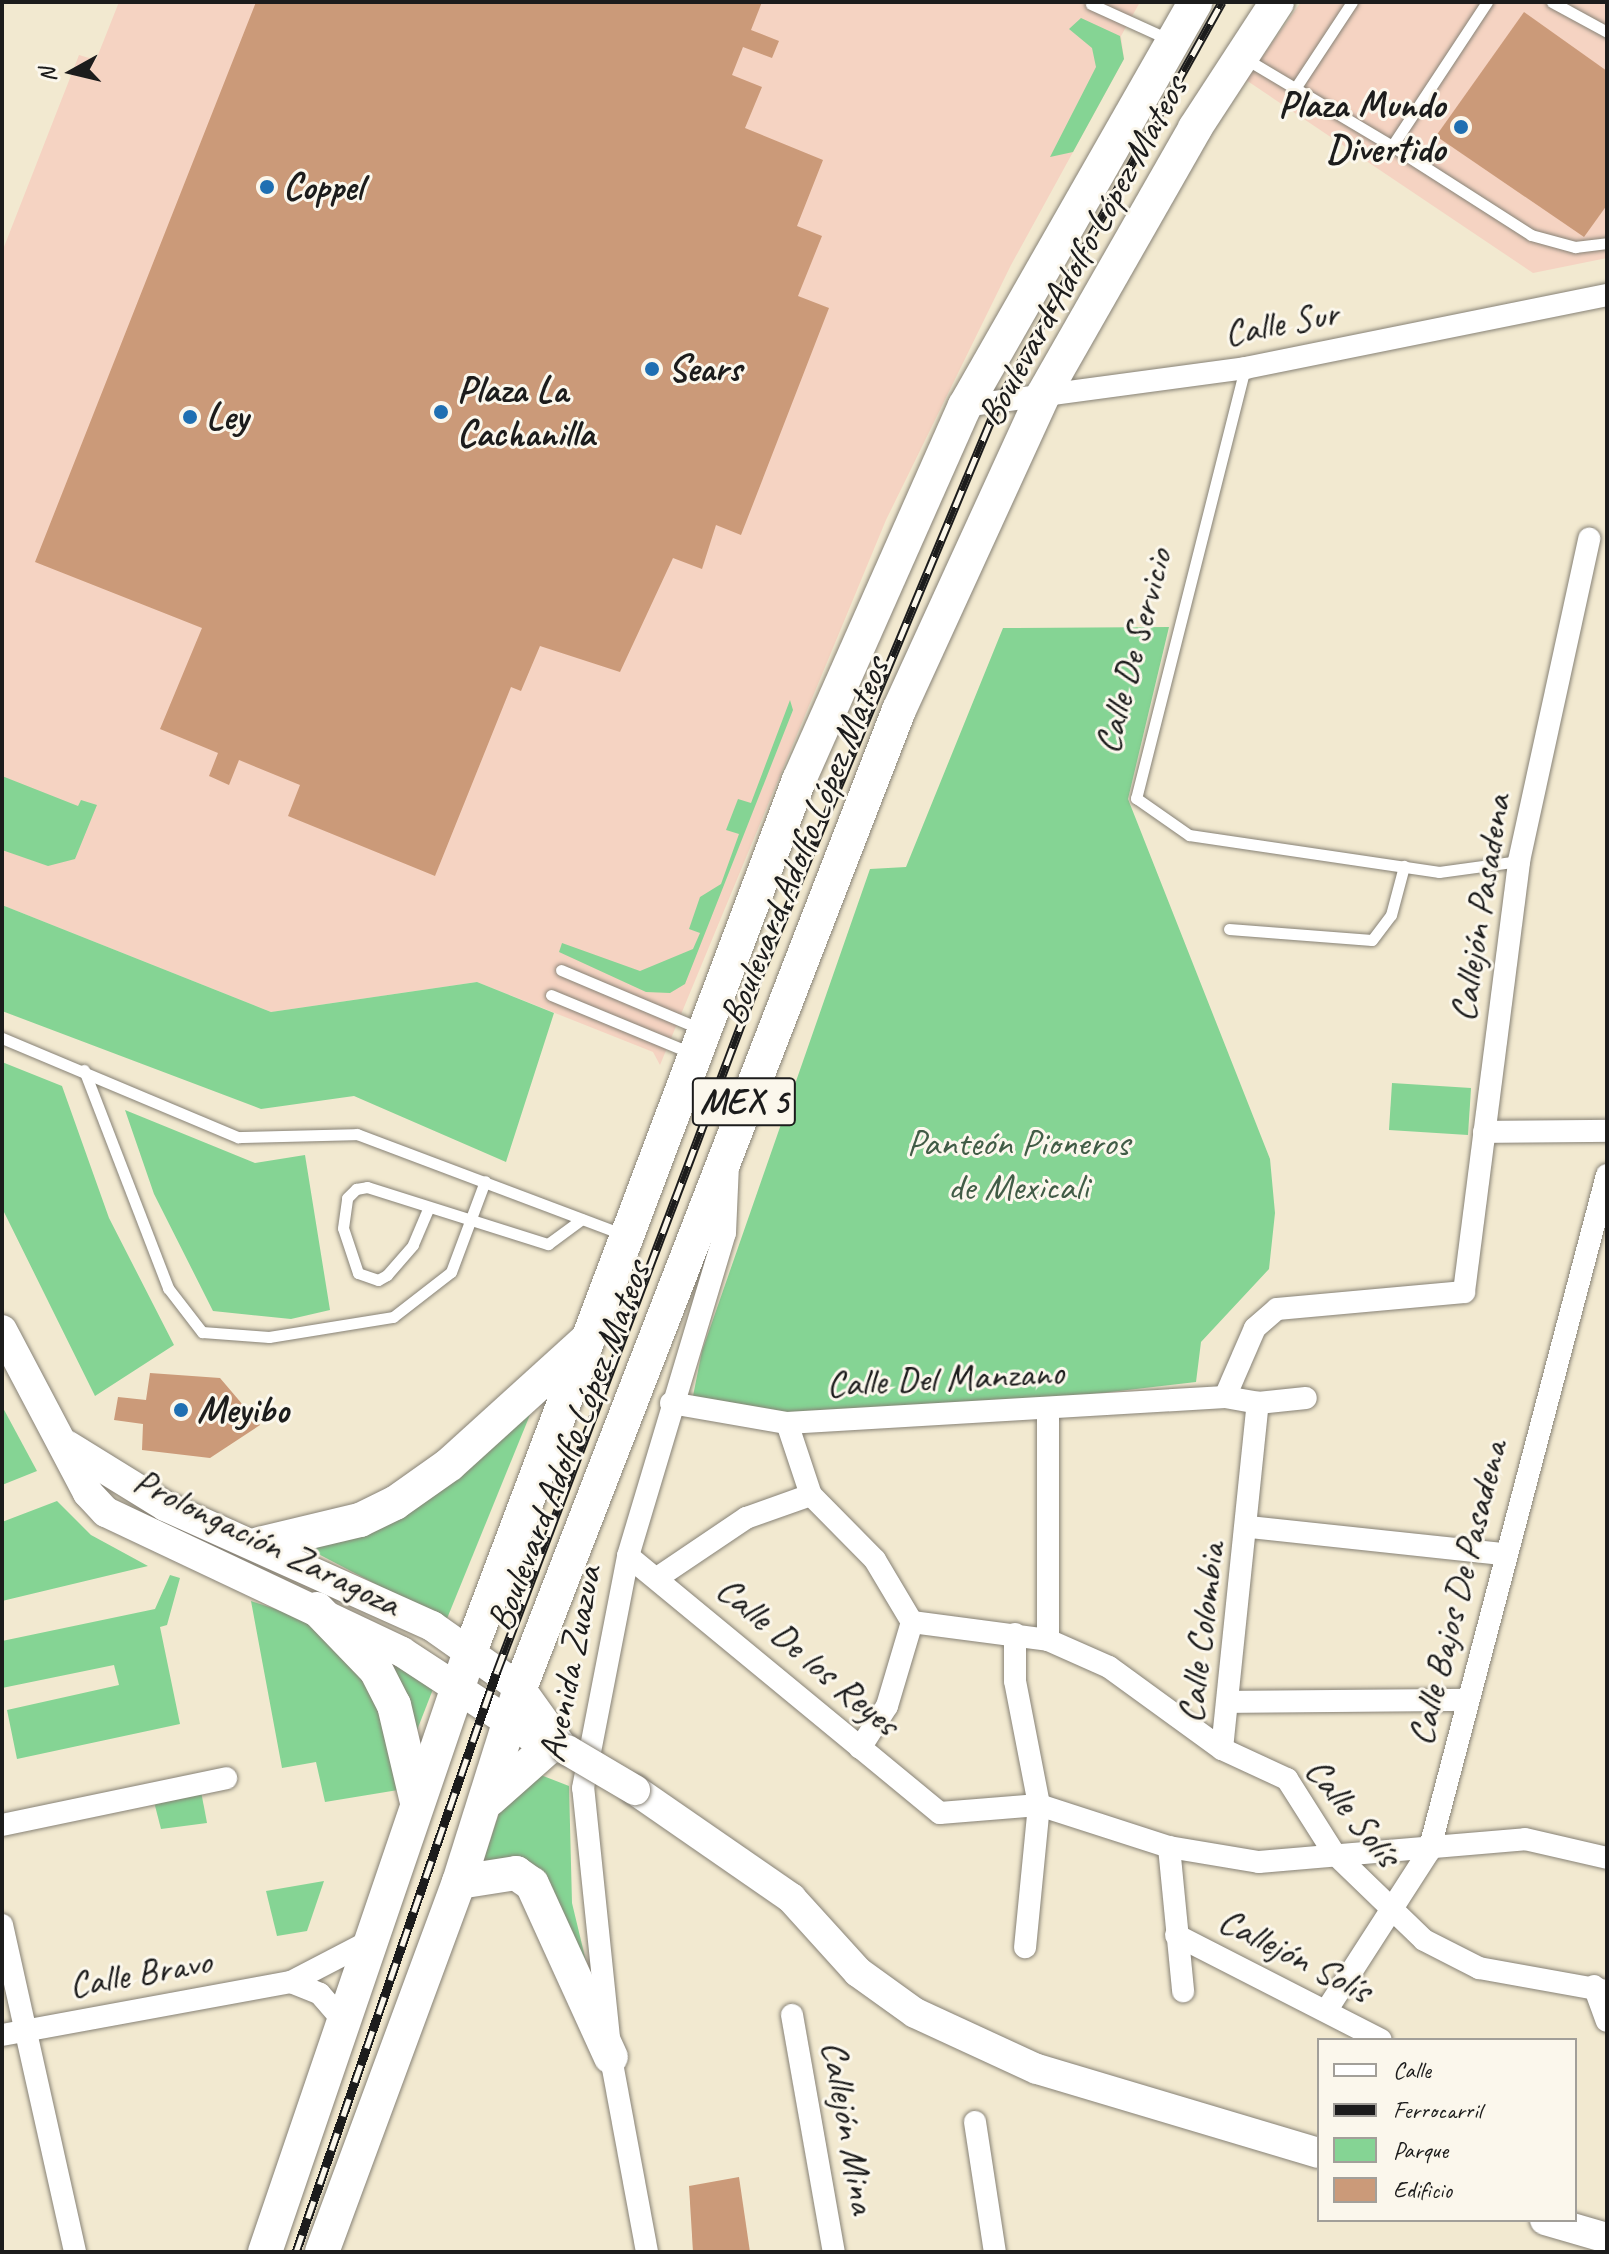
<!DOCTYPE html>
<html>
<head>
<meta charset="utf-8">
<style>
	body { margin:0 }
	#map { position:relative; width:1609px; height:2254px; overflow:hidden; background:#f2e9d0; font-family:Caveat,sans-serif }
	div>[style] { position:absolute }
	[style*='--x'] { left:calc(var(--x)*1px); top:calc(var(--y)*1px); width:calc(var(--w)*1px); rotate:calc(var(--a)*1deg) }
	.built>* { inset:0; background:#f5d3c2 }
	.green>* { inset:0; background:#85d494 }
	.building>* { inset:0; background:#cb9a79 }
	.roads { filter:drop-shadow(0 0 2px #878276) drop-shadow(0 0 2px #878276) }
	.lane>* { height:11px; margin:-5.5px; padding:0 5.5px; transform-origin:5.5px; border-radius:5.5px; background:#fff }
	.street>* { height:22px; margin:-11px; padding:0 11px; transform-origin:11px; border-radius:11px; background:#fff }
	.secondary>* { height:30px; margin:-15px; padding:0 15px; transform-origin:15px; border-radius:15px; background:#fff }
	.primary>* { height:34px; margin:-17px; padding:0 17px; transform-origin:17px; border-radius:17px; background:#fff }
	.rail>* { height:9px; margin-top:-4.5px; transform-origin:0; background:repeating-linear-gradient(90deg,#fbf7ec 0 18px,#1c1c1c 0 36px); box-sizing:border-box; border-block:2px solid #1c1c1c }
	.bridges { filter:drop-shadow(0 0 2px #878276) drop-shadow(0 0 2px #878276) }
	.secondary-bridge>* { height:30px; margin:-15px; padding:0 15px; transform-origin:15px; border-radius:15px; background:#fff }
	.dots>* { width:22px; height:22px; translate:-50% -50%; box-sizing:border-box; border:4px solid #fbf7ec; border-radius:50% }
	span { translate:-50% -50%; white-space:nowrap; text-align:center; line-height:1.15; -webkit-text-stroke:6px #fbf7ec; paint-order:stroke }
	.shield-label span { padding:2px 6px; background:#fbf7ec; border:2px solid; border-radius:6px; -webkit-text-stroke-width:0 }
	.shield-label { font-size:36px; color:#1c1c1c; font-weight:700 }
	.poi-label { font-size:38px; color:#1c1c1c; font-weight:700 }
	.right { translate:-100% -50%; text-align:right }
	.left { translate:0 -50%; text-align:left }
	.street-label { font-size:38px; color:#1c1c1c }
	.park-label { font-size:38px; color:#415c46 }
	.frame { position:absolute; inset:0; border:4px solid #1c1c1c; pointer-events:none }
	.legend { position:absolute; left:1317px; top:2038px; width:260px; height:184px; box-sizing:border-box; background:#fbf7ec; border:2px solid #a29f99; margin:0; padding:10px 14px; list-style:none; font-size:24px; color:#1c1c1c }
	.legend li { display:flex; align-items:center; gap:16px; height:40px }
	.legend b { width:40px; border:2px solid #a29f99 }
	.north { position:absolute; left:32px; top:32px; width:80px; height:80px; -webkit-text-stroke:6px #fbf7ec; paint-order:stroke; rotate:262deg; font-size:22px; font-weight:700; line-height:32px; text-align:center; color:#1c1c1c }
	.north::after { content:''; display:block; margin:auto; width:28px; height:36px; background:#1c1c1c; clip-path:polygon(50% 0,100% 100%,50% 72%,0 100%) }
</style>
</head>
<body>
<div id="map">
	<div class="built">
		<div style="clip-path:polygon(119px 2px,1140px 2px,1121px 36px,1124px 59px,1011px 265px,886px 520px,660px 1065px,653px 1052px,477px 982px,271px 1012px,2px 905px,2px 252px,79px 55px,96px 60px)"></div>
		<div style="clip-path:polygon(1301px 2px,1607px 2px,1607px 258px,1533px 273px,1246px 80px)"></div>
	</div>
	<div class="green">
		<div style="clip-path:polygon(1081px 18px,1120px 36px,1124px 59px,1073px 152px,1050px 157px,1096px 67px,1092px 48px,1069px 29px)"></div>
		<div style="clip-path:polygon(1169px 627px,1128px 799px,1270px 1159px,1275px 1213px,1269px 1269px,1201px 1342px,1196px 1382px,991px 1406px,788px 1416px,692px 1401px,702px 1351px,870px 869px,906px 867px,1003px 628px)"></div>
		<div style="clip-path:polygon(790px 700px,793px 710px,685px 984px,670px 993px,646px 992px,559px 952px,562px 943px,640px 971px,693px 949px,700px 933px,689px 929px,700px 897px,721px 884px,739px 834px,726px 830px,738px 799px,751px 803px)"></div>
		<div style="clip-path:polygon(2px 776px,78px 806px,81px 800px,97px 805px,75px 859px,48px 866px,2px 850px)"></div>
		<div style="clip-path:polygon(2px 905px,271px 1012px,477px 982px,554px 1013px,506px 1162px,354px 1096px,261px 1109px,2px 1011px)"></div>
		<div style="clip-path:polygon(2px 1062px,62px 1086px,109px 1218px,174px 1345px,95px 1396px,2px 1208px)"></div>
		<div style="clip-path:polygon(1392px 1083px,1471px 1088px,1468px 1135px,1389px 1130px)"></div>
		<div style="clip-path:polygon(125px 1110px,255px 1163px,305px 1155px,330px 1310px,291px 1319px,213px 1311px,154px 1194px)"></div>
		<div style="clip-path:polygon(536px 1400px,446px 1621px,305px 1547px)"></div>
		<div style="clip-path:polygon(2px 1406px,37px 1471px,2px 1485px)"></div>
		<div style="clip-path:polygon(57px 1501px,91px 1535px,148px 1566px,2px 1601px,2px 1522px)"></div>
		<div style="clip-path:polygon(170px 1575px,180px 1578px,167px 1625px,160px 1627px,180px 1724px,17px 1759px,7px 1710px,119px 1685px,114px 1665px,2px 1688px,2px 1641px,155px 1609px)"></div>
		<div style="clip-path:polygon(251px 1601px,312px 1621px,382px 1702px,398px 1790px,325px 1802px,316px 1762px,282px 1768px)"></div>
		<div style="clip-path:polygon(355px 1634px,435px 1684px,412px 1743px)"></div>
		<div style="clip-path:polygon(533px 1772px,569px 1786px,572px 1903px,595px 1999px,560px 1909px,482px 1865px,503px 1801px)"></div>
		<div style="clip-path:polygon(200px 1786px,207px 1823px,161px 1829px,152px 1794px)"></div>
		<div style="clip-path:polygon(324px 1881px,307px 1931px,277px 1936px,266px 1891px)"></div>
	</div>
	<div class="building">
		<div style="clip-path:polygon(256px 2px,762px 2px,751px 30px,779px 41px,772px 58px,743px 47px,732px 75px,762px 87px,745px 128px,823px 160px,797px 226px,822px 236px,798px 296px,829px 308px,741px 535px,716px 525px,702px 569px,673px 558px,620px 672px,540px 646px,521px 691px,511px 687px,435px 876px,288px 816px,300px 785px,239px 760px,229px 785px,209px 776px,218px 753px,160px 729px,202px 628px,35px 562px)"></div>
		<div style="clip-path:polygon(1524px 12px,1607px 71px,1607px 205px,1584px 237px,1436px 136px)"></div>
		<div style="clip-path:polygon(150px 1373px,220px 1378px,260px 1425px,210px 1458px,142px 1450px,143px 1424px,114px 1420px,118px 1397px,146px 1400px)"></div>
		<div style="clip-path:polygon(739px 2177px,750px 2252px,693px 2252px,689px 2186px)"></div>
	</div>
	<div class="roads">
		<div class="lane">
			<div style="--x:1552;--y:2;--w:63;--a:28.6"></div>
			<div style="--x:1091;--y:4;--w:87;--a:24.5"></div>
			<div style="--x:1246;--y:59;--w:170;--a:30.8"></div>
			<div style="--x:1392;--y:146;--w:173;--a:-56.6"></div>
			<div style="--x:1296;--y:87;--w:102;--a:-56.6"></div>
			<div style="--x:1392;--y:146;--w:165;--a:32.6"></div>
			<div style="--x:1531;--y:235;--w:46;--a:15.3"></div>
			<div style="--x:1575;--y:247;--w:32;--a:-7"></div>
			<div style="--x:1245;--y:368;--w:444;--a:104.2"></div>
			<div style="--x:1136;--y:798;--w:65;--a:34.9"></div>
			<div style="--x:1189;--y:835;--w:253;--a:8.4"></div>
			<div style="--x:1439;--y:872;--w:81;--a:-7.8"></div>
			<div style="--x:1229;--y:929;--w:143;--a:4.4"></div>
			<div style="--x:1372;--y:940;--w:31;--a:-53"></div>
			<div style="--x:1391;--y:915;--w:51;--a:-75.1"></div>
			<div style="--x:561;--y:970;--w:154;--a:22.9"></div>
			<div style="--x:551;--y:995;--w:152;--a:22.5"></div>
			<div style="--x:2;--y:1038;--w:256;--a:22.8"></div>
			<div style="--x:238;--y:1137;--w:119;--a:-1.4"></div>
			<div style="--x:357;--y:1134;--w:283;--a:20.7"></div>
			<div style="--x:84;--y:1070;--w:234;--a:68.9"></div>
			<div style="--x:168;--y:1288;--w:56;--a:52.3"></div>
			<div style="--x:202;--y:1332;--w:67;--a:4.3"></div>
			<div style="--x:269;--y:1337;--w:126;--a:-9.2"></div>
			<div style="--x:393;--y:1317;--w:73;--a:-37.8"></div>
			<div style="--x:451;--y:1272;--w:97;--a:-69.5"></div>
			<div style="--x:428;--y:1209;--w:39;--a:113"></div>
			<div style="--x:413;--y:1245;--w:40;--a:131"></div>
			<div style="--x:387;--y:1275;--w:10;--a:151"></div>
			<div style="--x:378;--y:1280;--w:21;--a:-161"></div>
			<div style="--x:358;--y:1273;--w:47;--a:-108.4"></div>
			<div style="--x:343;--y:1228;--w:30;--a:-82"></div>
			<div style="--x:347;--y:1198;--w:13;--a:-45"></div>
			<div style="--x:356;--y:1189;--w:11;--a:-10"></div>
			<div style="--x:367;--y:1187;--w:190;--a:17.5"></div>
			<div style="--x:548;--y:1244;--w:42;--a:-36.3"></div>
		</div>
		<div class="street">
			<div style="--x:965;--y:406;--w:283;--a:-7.7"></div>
			<div style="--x:1245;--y:368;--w:369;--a:-11.4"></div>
			<div style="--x:1484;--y:1132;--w:123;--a:-0.5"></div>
			<div style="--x:1225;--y:1397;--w:75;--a:-66.5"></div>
			<div style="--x:1255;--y:1328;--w:29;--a:-41"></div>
			<div style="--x:1277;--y:1309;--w:188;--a:-5.2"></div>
			<div style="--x:1464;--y:1292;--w:434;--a:-82.7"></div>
			<div style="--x:1519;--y:861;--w:330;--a:-77.7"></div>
			<div style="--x:671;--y:1403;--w:118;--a:9.8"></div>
			<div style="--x:787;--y:1423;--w:439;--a:-3.4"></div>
			<div style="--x:1225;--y:1397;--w:34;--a:10"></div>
			<div style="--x:1258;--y:1403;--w:48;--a:-5.9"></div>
			<div style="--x:787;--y:1423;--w:76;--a:71.6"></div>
			<div style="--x:811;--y:1495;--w:91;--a:45.4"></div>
			<div style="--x:875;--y:1560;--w:72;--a:59.2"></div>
			<div style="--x:912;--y:1622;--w:88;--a:106.6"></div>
			<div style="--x:887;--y:1706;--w:50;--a:122.7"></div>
			<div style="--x:1250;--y:1527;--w:252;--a:6.1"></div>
			<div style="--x:628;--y:1556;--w:404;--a:39.5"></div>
			<div style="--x:940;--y:1813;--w:99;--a:-4.6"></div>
			<div style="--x:1039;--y:1805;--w:137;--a:17.9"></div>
			<div style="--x:1169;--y:1847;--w:91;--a:9.5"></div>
			<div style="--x:1259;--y:1862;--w:267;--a:-4.9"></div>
			<div style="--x:1525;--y:1839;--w:84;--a:13"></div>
			<div style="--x:660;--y:1576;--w:104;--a:-34"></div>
			<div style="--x:746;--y:1518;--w:69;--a:-19.5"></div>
			<div style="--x:912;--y:1622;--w:137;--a:7.5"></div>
			<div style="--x:1048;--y:1640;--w:67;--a:23.9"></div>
			<div style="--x:1109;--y:1667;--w:140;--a:36"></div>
			<div style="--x:1222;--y:1749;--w:72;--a:24.8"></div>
			<div style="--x:1287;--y:1779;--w:88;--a:57.6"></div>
			<div style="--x:1334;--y:1853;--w:125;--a:44"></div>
			<div style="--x:1424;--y:1940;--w:62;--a:27"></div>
			<div style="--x:1479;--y:1968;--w:130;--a:10.2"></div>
			<div style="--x:1015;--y:1634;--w:47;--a:90"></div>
			<div style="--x:1015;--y:1681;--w:126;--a:79"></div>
			<div style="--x:1039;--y:1805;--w:143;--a:95.6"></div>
			<div style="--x:1048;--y:1640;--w:231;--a:-90"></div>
			<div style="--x:1229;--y:1702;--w:237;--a:-0.5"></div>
			<div style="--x:1222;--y:1749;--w:348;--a:-84.1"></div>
			<div style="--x:2;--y:1825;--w:229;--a:-11.8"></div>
			<div style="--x:1169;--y:1847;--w:145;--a:84.4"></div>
			<div style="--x:2;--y:1925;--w:335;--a:77.4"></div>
			<div style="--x:1176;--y:1935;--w:230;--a:27.1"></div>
			<div style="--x:291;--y:1982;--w:31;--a:22"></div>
			<div style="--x:320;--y:1994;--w:35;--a:49"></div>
			<div style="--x:1594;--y:1986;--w:37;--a:70"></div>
			<div style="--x:1328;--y:2008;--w:187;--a:-57.2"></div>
			<div style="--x:1429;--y:1851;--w:699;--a:-75.25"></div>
			<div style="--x:792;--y:2015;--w:241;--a:80"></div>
			<div style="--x:2;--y:2035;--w:294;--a:-10.4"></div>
			<div style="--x:291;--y:1982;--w:87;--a:-27.5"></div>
			<div style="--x:975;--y:2122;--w:132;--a:81.3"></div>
			<div style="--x:647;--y:2252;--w:198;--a:-100.5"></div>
			<div style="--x:611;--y:2057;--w:270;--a:-95.9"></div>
			<div style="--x:583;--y:1788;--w:236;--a:-79"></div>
			<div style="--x:628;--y:1556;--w:337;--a:-73.3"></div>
			<div style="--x:725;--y:1233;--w:68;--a:-87.5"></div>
		</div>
		<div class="secondary">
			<div style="--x:2;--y:1330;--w:184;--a:62.2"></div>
			<div style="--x:88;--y:1493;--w:26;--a:47"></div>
			<div style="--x:106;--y:1512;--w:327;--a:25.3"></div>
			<div style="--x:402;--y:1652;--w:155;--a:33.2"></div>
			<div style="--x:532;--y:1737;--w:37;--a:20"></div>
			<div style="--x:68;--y:1446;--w:114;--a:31.7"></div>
			<div style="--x:165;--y:1506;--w:293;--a:24.2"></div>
			<div style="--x:432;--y:1626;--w:108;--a:35.2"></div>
			<div style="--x:520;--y:1688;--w:74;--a:54.4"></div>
			<div style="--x:635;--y:1790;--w:190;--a:34.7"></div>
			<div style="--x:791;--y:1898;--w:100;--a:47.8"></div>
			<div style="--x:858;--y:1972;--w:70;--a:35.7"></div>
			<div style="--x:915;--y:2013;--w:134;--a:24.7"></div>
			<div style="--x:1037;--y:2069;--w:294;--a:16.6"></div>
			<div style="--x:1545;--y:2220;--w:65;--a:16.2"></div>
		</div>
		<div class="primary">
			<div style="--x:259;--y:1544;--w:104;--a:-13.4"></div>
			<div style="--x:360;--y:1520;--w:39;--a:-26"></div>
			<div style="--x:395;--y:1503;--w:67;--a:-35.3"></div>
			<div style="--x:450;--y:1464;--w:186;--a:-42.2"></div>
			<div style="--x:317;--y:1609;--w:85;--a:46"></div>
			<div style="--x:376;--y:1670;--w:39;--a:63"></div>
			<div style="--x:394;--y:1705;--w:100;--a:76.7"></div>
			<div style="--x:490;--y:1799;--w:81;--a:-41.5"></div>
			<div style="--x:459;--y:1882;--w:58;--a:-9"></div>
			<div style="--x:516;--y:1873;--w:19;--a:35"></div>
			<div style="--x:532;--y:1884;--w:190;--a:65.5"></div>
			<div style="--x:265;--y:2252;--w:634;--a:-71.14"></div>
			<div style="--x:470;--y:1652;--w:932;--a:-69.33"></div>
			<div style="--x:799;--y:780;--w:409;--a:-66.1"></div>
			<div style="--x:965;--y:406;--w:465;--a:-60.3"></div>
			<div style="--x:322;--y:2252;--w:395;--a:-69.7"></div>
			<div style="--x:459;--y:1882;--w:203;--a:-72.5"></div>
			<div style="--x:520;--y:1688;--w:1049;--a:-68.82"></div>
			<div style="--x:899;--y:710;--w:346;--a:-65.4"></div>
			<div style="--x:1043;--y:395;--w:307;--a:-60.3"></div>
			<div style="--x:1195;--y:128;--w:150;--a:-56.9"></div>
		</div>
	</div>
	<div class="rail">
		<div style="--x:296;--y:2252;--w:615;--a:-70.92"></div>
		<div style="--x:497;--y:1671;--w:747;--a:-69.31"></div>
		<div style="--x:761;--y:972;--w:619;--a:-67.37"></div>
		<div style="--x:999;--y:401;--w:457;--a:-60.8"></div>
	</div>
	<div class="bridges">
		<div class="secondary-bridge">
			<div style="--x:567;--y:1750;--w:79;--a:30.5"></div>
		</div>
	</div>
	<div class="dots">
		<div style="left:1461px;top:127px;background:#1f6fb2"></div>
		<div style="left:267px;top:187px;background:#1f6fb2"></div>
		<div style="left:652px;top:369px;background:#1f6fb2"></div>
		<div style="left:441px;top:412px;background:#1f6fb2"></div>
		<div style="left:190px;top:417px;background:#1f6fb2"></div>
		<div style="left:181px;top:1410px;background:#1f6fb2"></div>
	</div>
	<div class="shield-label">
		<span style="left:744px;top:1102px">MEX 5</span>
	</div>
	<div class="poi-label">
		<span class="right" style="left:1445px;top:127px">Plaza Mundo<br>Divertido</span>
		<span class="left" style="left:283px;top:187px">Coppel</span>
		<span class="left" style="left:668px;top:369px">Sears</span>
		<span class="left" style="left:457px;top:412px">Plaza La<br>Cachanilla</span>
		<span class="left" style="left:206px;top:417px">Ley</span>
		<span class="left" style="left:197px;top:1410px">Meyibo</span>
	</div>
	<div class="street-label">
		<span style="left:1082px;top:251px;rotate:-61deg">Boulevard Adolfo López Mateos</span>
		<span style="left:1281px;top:323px;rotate:-11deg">Calle Sur</span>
		<span style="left:1133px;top:651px;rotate:-75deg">Calle De Servicio</span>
		<span style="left:804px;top:841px;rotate:-68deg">Boulevard Adolfo López Mateos</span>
		<span style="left:1480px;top:908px;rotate:-81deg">Callejón Pasadena</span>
		<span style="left:945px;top:1378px;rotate:-3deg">Calle Del Manzano</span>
		<span style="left:568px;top:1446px;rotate:-69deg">Boulevard Adolfo López Mateos</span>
		<span style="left:267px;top:1542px;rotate:26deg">Prolongación Zaragoza</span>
		<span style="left:1457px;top:1593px;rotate:-76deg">Calle Bajos De Pasadena</span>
		<span style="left:1201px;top:1633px;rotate:-83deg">Calle Colombia</span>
		<span style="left:808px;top:1656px;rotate:40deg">Calle De los Reyes</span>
		<span style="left:570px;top:1664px;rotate:-79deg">Avenida Zuazua</span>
		<span style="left:1353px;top:1812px;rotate:51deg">Calle Solís</span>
		<span style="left:1295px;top:1955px;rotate:27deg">Callejón Solís</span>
		<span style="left:140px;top:1973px;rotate:-10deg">Calle Bravo</span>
		<span style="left:849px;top:2127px;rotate:80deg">Callejón Mina</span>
	</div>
	<div class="park-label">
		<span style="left:1018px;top:1165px">Panteón Pioneros<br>de Mexicali</span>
	</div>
	<div class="frame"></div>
	<ul class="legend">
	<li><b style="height:10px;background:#fff"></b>Calle</li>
	<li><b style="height:10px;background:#1c1c1c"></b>Ferrocarril</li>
	<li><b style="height:22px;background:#85d494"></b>Parque</li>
	<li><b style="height:22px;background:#cb9a79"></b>Edificio</li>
	</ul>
	<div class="north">N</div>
</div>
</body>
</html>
